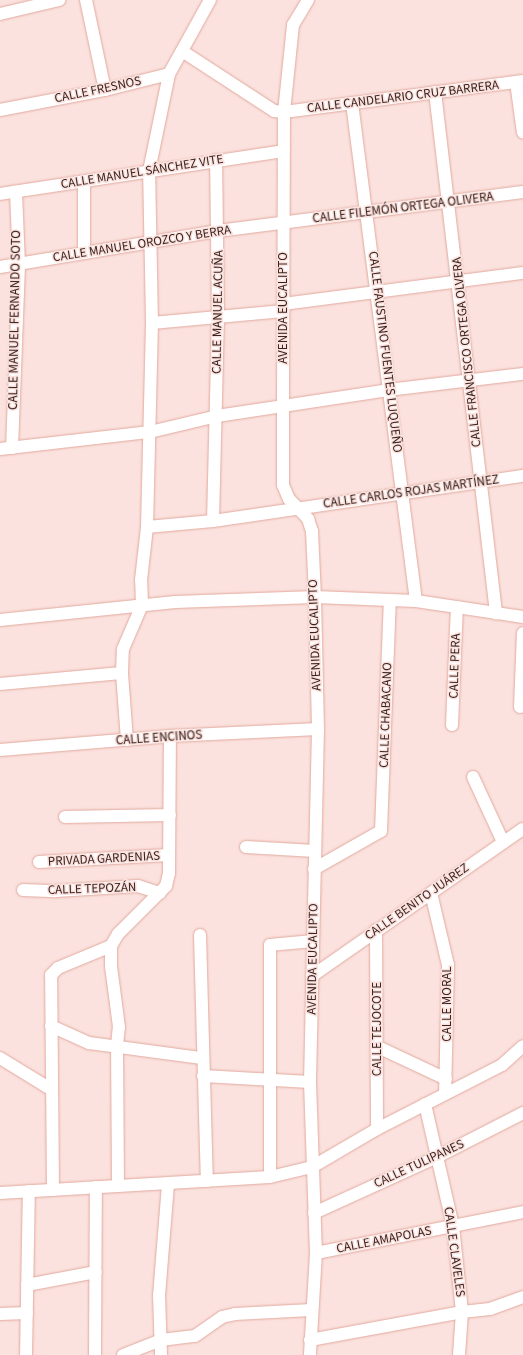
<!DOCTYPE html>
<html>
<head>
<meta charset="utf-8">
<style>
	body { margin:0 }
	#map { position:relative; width:523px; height:1355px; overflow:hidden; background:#fbe2de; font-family:"Source Sans 3",sans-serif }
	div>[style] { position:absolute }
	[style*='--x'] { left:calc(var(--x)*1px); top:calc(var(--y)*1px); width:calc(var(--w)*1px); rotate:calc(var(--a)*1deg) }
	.roads { filter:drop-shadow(0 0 1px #e2a99e) drop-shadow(0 0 1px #e2a99e) }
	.minor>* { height:12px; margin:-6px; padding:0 6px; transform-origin:6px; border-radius:6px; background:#fff }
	span { translate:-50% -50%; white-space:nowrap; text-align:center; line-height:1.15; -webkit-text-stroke:3px #fbe2de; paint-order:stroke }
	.street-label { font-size:13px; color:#3a2420 }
</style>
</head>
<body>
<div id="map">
	<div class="roads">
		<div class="minor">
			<div style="--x:86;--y:0;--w:92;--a:78.1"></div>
			<div style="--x:308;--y:0;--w:29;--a:121"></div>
			<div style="--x:293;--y:25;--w:87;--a:95.9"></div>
			<div style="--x:284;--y:112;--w:295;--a:90.2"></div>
			<div style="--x:283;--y:407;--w:78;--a:90"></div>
			<div style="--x:283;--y:485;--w:15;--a:67"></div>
			<div style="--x:289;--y:499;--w:28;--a:46"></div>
			<div style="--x:308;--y:519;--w:13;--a:72"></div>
			<div style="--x:312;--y:531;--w:66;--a:87.4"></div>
			<div style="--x:315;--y:597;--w:132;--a:88.7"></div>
			<div style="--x:318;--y:729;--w:353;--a:91.3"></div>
			<div style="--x:310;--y:1082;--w:171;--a:88"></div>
			<div style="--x:316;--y:1253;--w:102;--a:93.4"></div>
			<div style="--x:0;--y:14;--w:61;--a:-13.3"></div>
			<div style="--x:182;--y:51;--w:110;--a:33.1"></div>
			<div style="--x:274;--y:111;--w:10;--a:6"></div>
			<div style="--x:284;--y:112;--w:241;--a:-7.4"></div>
			<div style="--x:516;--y:82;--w:51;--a:82.2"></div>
			<div style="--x:435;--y:92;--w:525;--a:83.32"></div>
			<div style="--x:352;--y:103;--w:502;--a:82.68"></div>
			<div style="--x:0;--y:110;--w:107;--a:-10.8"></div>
			<div style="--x:105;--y:90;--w:66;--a:-14"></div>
			<div style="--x:84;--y:183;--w:70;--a:90"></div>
			<div style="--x:0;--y:194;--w:287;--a:-8.6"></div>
			<div style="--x:0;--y:267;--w:221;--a:-9.4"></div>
			<div style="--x:218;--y:231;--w:307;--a:-7.3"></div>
			<div style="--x:283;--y:304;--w:242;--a:-7.4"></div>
			<div style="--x:152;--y:323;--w:132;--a:-5.2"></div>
			<div style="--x:12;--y:448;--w:184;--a:-87.8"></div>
			<div style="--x:19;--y:264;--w:72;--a:-92.4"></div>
			<div style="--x:0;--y:449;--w:151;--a:-6.5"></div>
			<div style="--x:150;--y:432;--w:69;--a:-13.4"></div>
			<div style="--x:217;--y:416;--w:173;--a:-8.6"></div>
			<div style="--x:388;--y:390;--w:136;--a:-6.8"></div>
			<div style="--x:213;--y:521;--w:204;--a:-88.6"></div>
			<div style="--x:218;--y:317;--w:157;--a:-90.7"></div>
			<div style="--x:147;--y:527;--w:66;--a:-5.2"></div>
			<div style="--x:213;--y:521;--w:313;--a:-8.3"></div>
			<div style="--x:0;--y:620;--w:176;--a:-5.9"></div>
			<div style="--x:175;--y:602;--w:140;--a:-2"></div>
			<div style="--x:315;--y:597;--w:101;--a:2.3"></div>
			<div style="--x:416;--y:601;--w:108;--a:8.5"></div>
			<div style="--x:0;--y:684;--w:122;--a:-5.2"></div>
			<div style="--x:520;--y:707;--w:74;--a:-87.7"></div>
			<div style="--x:452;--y:725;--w:118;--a:-87.6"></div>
			<div style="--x:127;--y:740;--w:67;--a:-94.3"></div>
			<div style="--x:122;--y:673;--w:24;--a:-88"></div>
			<div style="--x:123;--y:649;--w:48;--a:-66.6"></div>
			<div style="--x:142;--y:605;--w:25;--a:-92"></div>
			<div style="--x:141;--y:580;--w:53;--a:-83.5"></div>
			<div style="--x:147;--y:527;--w:204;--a:-88.6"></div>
			<div style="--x:152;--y:323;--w:152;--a:-91.1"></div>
			<div style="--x:149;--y:171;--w:99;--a:-78.3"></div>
			<div style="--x:169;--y:74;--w:85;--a:-61"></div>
			<div style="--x:0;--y:750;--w:171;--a:-4.7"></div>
			<div style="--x:170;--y:736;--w:148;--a:-2.7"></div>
			<div style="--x:473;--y:777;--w:72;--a:65.2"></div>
			<div style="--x:65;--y:817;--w:105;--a:-1.1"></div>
			<div style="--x:246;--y:847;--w:69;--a:3.3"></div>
			<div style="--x:39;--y:862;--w:130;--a:-3.1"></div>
			<div style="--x:314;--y:869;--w:77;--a:-29.6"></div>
			<div style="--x:381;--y:831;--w:231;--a:-87.8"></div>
			<div style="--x:23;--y:890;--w:33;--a:2"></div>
			<div style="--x:56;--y:891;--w:82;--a:-3.5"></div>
			<div style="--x:138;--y:886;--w:23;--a:18"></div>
			<div style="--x:431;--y:893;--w:74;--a:76.7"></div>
			<div style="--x:448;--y:965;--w:129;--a:91.3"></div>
			<div style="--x:376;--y:930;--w:199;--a:89.7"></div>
			<div style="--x:200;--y:935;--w:246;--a:88.4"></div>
			<div style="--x:312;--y:976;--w:257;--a:-34.9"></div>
			<div style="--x:51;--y:1026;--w:42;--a:24.1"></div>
			<div style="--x:89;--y:1043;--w:114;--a:7.6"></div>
			<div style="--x:378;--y:1047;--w:75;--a:25.2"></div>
			<div style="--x:0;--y:1058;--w:61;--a:31.6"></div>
			<div style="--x:203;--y:1076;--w:107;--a:3.2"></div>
			<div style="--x:425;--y:1104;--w:125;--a:77.1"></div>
			<div style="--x:453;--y:1226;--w:86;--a:84"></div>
			<div style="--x:462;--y:1312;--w:43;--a:94"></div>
			<div style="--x:270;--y:1177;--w:232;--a:-90"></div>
			<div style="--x:270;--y:945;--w:43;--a:-5.3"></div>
			<div style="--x:118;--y:1186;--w:141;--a:-90.4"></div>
			<div style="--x:117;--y:1045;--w:18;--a:-84"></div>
			<div style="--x:119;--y:1027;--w:62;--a:-97.5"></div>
			<div style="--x:111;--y:966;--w:20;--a:-90"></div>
			<div style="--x:111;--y:946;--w:14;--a:-60"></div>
			<div style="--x:118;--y:934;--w:68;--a:-45"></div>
			<div style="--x:166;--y:886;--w:13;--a:-77"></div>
			<div style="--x:169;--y:873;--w:137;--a:-89.6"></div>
			<div style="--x:53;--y:1190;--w:215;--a:-90.5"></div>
			<div style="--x:51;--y:975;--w:10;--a:-45"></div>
			<div style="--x:58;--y:968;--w:57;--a:-22.5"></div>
			<div style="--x:0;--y:1193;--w:270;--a:-3.4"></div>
			<div style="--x:270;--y:1177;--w:43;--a:-13.4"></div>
			<div style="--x:312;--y:1167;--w:75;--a:-30.3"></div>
			<div style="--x:377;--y:1129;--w:140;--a:-27.1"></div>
			<div style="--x:502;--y:1065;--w:28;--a:-42"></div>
			<div style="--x:314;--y:1213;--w:135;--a:-24.5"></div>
			<div style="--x:437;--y:1157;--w:97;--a:-27.1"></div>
			<div style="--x:316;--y:1253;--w:211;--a:-11.2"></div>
			<div style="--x:27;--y:1285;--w:70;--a:-10.7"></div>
			<div style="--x:0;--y:1314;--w:27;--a:-2"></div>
			<div style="--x:310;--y:1340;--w:155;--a:-10.4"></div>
			<div style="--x:462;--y:1312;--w:28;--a:-6"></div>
			<div style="--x:490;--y:1309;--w:35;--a:-20"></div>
			<div style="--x:26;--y:1355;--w:164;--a:-89"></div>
			<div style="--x:95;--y:1355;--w:168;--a:-89.7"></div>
			<div style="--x:123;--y:1355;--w:41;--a:-21.5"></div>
			<div style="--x:161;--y:1340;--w:34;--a:-7"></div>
			<div style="--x:195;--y:1336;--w:33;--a:-35"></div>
			<div style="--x:222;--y:1317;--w:13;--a:-13"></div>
			<div style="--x:235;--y:1314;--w:76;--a:-3"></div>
			<div style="--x:161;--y:1355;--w:59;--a:-91.9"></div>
			<div style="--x:159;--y:1296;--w:113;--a:-85.4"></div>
		</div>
	</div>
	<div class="street-label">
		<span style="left:98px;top:90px;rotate:-12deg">CALLE FRESNOS</span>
		<span style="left:403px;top:97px;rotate:-7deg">CALLE CANDELARIO CRUZ BARRERA</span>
		<span style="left:142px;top:172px;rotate:-9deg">CALLE MANUEL SÁNCHEZ VITE</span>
		<span style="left:403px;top:208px;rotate:-7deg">CALLE FILEMÓN ORTEGA OLIVERA</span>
		<span style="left:142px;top:244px;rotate:-9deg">CALLE MANUEL OROZCO Y BERRA</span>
		<span style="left:283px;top:308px;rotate:-90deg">AVENIDA EUCALIPTO</span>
		<span style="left:218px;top:312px;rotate:-89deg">CALLE MANUEL ACUÑA</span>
		<span style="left:15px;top:320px;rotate:-89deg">CALLE MANUEL FERNANDO SOTO</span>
		<span style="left:385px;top:352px;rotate:83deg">CALLE FAUSTINO FUENTES LUQUEÑO</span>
		<span style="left:467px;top:352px;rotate:-96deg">CALLE FRANCISCO ORTEGA OLVERA</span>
		<span style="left:411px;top:492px;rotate:-8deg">CALLE CARLOS ROJAS MARTÍNEZ</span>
		<span style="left:315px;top:635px;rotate:-92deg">AVENIDA EUCALIPTO</span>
		<span style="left:455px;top:666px;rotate:-88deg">CALLE PERA</span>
		<span style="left:386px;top:715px;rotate:-88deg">CALLE CHABACANO</span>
		<span style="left:159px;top:738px;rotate:-4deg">CALLE ENCINOS</span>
		<span style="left:104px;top:859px;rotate:-3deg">PRIVADA GARDENIAS</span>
		<span style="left:92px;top:889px;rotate:-2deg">CALLE TEPOZÁN</span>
		<span style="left:417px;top:902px;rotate:-35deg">CALLE BENITO JUÁREZ</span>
		<span style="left:313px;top:959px;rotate:-89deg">AVENIDA EUCALIPTO</span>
		<span style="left:447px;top:1004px;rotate:-90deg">CALLE MORAL</span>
		<span style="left:377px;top:1029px;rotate:-90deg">CALLE TEJOCOTE</span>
		<span style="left:419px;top:1164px;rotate:-25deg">CALLE TULIPANES</span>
		<span style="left:384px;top:1240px;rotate:-11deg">CALLE AMAPOLAS</span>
		<span style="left:454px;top:1252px;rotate:82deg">CALLE CLAVELES</span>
	</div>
</div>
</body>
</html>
